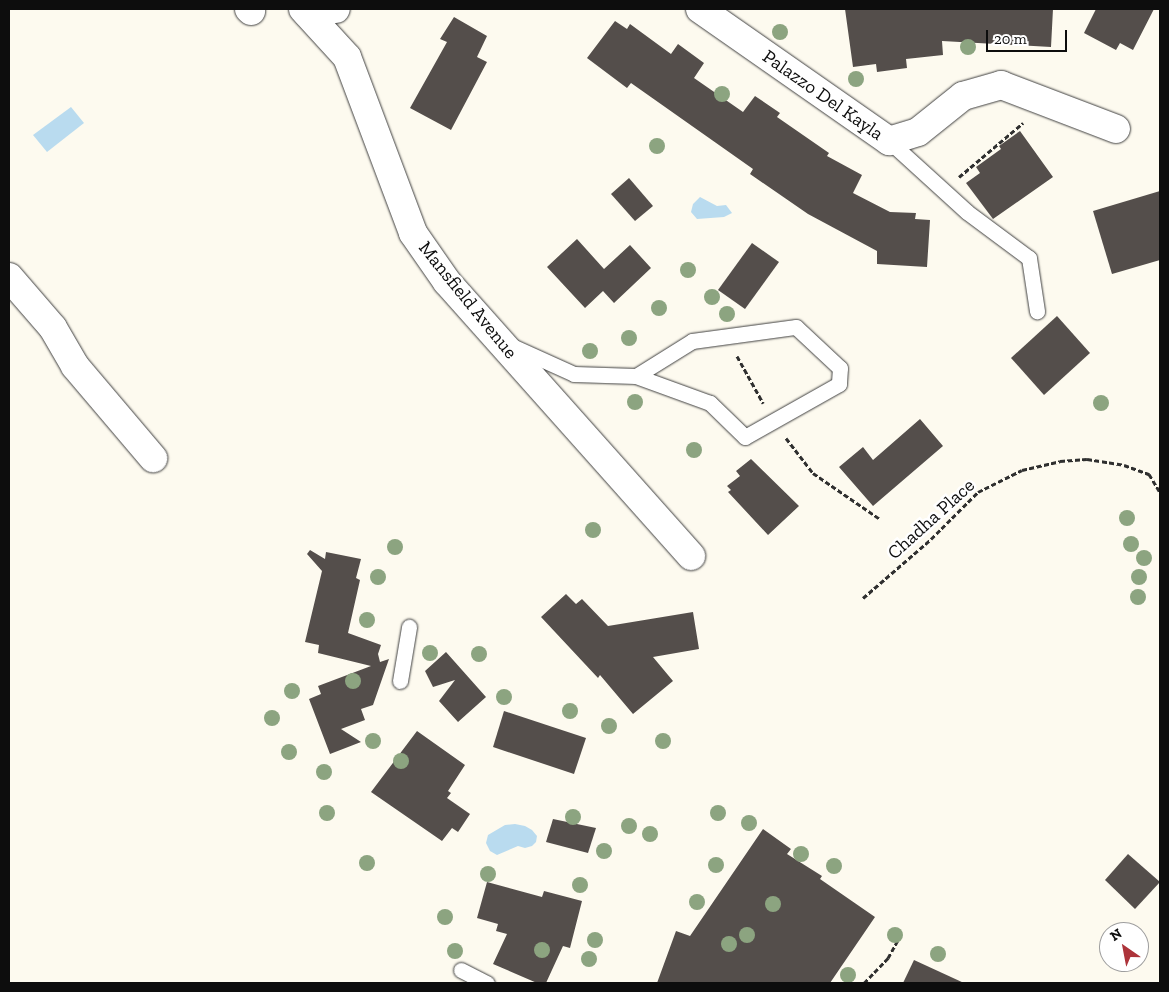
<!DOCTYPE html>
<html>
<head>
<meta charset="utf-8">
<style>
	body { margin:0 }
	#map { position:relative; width:1169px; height:992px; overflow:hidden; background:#fdfaef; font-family:"Zilla Slab",serif }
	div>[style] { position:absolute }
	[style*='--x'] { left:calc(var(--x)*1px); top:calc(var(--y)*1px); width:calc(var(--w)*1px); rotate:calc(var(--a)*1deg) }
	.water>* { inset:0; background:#b9dbef }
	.building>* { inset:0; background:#544e4b }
	.path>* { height:3px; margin-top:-1.5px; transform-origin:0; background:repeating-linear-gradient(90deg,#2f2f2f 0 5px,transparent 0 7.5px) }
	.roads { filter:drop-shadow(0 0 1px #404040) drop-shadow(0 0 1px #404040) }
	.lane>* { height:15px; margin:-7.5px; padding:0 7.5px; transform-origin:7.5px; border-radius:7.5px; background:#fff }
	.street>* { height:28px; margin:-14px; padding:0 14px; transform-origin:14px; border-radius:14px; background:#fff }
	.trees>* { width:16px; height:16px; margin:-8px; border-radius:50%; background:#8ca480 }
	span { translate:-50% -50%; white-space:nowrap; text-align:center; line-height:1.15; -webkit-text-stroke:5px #fff; paint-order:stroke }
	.street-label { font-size:19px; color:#0d0d0d }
	.frame { position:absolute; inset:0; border:10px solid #0d0d0d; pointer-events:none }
	.north { position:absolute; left:1099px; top:922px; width:50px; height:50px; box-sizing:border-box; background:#fff; border:1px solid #9e9e9e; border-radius:50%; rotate:327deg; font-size:14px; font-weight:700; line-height:20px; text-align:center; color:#0d0d0d }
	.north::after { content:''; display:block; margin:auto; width:18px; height:22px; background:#ad343a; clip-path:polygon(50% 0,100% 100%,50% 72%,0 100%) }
	.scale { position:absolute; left:986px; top:30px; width:81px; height:22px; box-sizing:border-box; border:2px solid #0d0d0d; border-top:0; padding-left:6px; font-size:15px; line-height:18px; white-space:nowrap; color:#0d0d0d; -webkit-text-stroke:4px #fff; paint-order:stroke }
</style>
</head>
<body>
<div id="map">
	<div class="water">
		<div style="clip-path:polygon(71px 107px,84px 123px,47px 152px,33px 135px)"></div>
		<div style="clip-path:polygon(700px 197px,717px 206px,726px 205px,732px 213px,724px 217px,697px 219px,691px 212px,693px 204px)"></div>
		<div style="clip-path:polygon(515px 824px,525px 826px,532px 830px,537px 836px,536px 842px,532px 846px,525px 848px,518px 846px,497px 855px,490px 851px,486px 843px,488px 835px,505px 825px)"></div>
	</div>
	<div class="building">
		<div style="clip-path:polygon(845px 9px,1053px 9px,1051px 47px,942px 41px,943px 55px,906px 59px,907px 68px,877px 72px,876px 64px,853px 67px)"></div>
		<div style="clip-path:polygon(1096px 9px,1154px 9px,1133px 50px,1120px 43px,1116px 50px,1084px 33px)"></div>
		<div style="clip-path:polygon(454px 17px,487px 36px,477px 57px,487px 62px,451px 130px,410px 108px,447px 42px,440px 39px)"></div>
		<div style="clip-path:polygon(615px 21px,627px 29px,630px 24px,671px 54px,678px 44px,704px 63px,694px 78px,743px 112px,755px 96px,780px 113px,777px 117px,829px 153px,827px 156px,862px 175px,853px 193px,890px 212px,916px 213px,915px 219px,930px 220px,927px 267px,877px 264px,877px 251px,808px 214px,750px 174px,753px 169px,631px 83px,627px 88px,587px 58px)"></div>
		<div style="clip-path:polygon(1020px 131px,1053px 177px,993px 219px,966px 183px,980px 173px,976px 167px,1001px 149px,999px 146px)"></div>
		<div style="clip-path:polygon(629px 178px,653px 206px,635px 221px,611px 194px)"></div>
		<div style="clip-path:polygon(1160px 191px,1160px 260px,1112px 274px,1093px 211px)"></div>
		<div style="clip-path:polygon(577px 239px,604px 269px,630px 245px,651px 268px,614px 303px,603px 291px,585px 308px,547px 267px)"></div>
		<div style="clip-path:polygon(752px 243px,779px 262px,745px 309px,718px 290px)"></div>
		<div style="clip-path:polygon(1057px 316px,1090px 353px,1044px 395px,1011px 358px)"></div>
		<div style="clip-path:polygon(920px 419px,943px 446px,873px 506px,839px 467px,863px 447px,873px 460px)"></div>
		<div style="clip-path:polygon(751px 459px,799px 506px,768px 535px,728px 492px,731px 490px,727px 486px,740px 476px,736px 471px)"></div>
		<div style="clip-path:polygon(310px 550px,325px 559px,326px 552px,361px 559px,356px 578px,360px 580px,348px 633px,381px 645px,378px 654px,380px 662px,389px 659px,373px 705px,361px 709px,365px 720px,341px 729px,361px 742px,330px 754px,309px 699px,321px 694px,318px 686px,371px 666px,318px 653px,319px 645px,305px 642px,322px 571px,307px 554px)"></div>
		<div style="clip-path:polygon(566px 594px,576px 604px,582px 599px,608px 626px,693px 612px,699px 649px,653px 657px,673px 681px,633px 714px,600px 675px,598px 678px,541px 617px)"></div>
		<div style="clip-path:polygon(446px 652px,486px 697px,458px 722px,439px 701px,455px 680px,433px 687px,425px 671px)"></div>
		<div style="clip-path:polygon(504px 711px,586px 738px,574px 774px,493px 747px)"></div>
		<div style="clip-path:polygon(417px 731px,465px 765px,448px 791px,451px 793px,447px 798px,470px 814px,458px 832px,452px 828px,442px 841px,371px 792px)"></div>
		<div style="clip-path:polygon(553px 819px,596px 828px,588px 853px,546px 842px)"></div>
		<div style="clip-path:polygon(763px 829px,791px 849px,787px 854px,822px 876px,820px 879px,875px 917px,830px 983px,657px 983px,676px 931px,690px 936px)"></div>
		<div style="clip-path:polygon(1128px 854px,1160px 882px,1135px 909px,1105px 880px)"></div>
		<div style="clip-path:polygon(487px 882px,542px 897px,544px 891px,582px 901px,570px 948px,563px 946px,546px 983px,537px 983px,493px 964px,507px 934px,496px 931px,498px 924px,477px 918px)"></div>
		<div style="clip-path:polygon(914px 960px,964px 983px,903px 983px)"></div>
	</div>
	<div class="path">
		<div style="--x:959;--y:177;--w:84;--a:-40.2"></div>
		<div style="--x:737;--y:356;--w:54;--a:61"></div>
		<div style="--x:786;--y:438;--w:44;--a:52.4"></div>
		<div style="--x:813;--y:473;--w:81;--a:34.5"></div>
		<div style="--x:863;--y:598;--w:90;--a:-40.9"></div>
		<div style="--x:931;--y:539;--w:66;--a:-45"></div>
		<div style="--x:978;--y:492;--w:49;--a:-26.6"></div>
		<div style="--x:1022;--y:470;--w:39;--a:-13"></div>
		<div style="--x:1060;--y:461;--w:27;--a:-4"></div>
		<div style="--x:1087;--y:459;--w:37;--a:9"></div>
		<div style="--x:1124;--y:465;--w:27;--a:20"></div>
		<div style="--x:1149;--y:474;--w:21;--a:59"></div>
		<div style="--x:864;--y:983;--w:35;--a:-46"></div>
		<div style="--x:888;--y:958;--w:25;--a:-61"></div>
	</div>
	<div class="roads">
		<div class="lane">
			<div style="--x:889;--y:141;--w:105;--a:42.3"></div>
			<div style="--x:967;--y:212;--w:77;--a:36.6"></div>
			<div style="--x:1029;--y:258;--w:54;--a:81.4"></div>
			<div style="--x:512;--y:346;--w:68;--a:24.3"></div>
			<div style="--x:574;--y:374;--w:62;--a:1.8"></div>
			<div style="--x:636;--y:376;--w:66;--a:-32"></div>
			<div style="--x:692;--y:341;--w:105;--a:-7.7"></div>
			<div style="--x:796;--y:327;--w:60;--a:43"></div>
			<div style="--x:840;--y:368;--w:16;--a:94"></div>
			<div style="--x:839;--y:384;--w:108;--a:150.6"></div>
			<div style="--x:745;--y:437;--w:49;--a:-135.8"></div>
			<div style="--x:710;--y:403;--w:79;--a:-160"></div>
			<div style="--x:400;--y:681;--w:55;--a:-80.5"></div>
			<div style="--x:461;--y:970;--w:29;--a:27"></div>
		</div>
		<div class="street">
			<div style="--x:249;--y:9;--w:3;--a:45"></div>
			<div style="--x:303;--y:9;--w:65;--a:47.5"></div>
			<div style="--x:347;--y:57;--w:188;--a:69.4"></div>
			<div style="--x:413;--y:233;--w:60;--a:55.2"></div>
			<div style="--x:447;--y:282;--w:367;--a:48.3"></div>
			<div style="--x:700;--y:9;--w:231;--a:34.9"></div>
			<div style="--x:889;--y:141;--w:30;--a:-17"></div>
			<div style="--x:918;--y:132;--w:58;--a:-38.7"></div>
			<div style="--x:963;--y:96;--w:40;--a:-16"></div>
			<div style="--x:1001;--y:85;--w:123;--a:20.9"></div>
			<div style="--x:307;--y:13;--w:29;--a:-8"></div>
			<div style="--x:9;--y:277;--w:67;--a:49.2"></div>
			<div style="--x:53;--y:328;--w:44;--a:59.9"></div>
			<div style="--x:75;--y:366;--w:121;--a:49.7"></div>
		</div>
	</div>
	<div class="trees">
		<div style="left:780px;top:32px"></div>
		<div style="left:968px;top:47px"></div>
		<div style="left:856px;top:79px"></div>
		<div style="left:722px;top:94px"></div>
		<div style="left:657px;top:146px"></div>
		<div style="left:688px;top:270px"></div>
		<div style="left:712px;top:297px"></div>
		<div style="left:659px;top:308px"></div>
		<div style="left:727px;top:314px"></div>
		<div style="left:629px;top:338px"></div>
		<div style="left:590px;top:351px"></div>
		<div style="left:635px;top:402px"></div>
		<div style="left:1101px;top:403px"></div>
		<div style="left:694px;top:450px"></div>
		<div style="left:1127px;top:518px"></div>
		<div style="left:593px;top:530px"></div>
		<div style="left:1131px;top:544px"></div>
		<div style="left:395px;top:547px"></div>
		<div style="left:1144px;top:558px"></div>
		<div style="left:378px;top:577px"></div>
		<div style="left:1139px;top:577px"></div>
		<div style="left:1138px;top:597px"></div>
		<div style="left:367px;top:620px"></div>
		<div style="left:430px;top:653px"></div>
		<div style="left:479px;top:654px"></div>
		<div style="left:353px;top:681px"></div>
		<div style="left:292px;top:691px"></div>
		<div style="left:504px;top:697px"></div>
		<div style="left:570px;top:711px"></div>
		<div style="left:272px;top:718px"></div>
		<div style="left:609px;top:726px"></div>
		<div style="left:373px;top:741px"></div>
		<div style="left:663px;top:741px"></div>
		<div style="left:289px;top:752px"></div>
		<div style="left:401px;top:761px"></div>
		<div style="left:324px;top:772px"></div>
		<div style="left:327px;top:813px"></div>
		<div style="left:718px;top:813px"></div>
		<div style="left:573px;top:817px"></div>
		<div style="left:749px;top:823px"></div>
		<div style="left:629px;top:826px"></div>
		<div style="left:650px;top:834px"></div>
		<div style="left:604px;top:851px"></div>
		<div style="left:801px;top:854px"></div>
		<div style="left:367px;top:863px"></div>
		<div style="left:716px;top:865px"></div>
		<div style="left:834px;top:866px"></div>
		<div style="left:488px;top:874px"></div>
		<div style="left:580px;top:885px"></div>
		<div style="left:697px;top:902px"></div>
		<div style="left:773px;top:904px"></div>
		<div style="left:445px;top:917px"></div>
		<div style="left:747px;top:935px"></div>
		<div style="left:895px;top:935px"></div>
		<div style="left:595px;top:940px"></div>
		<div style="left:729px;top:944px"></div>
		<div style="left:542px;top:950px"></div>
		<div style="left:455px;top:951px"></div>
		<div style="left:938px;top:954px"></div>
		<div style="left:589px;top:959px"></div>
		<div style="left:848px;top:975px"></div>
	</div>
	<div class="street-label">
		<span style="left:823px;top:95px;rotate:35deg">Palazzo Del Kayla</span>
		<span style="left:468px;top:300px;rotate:51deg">Mansfield Avenue</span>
		<span style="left:931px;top:519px;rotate:-42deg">Chadha Place</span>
	</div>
	<div class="frame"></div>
	<div class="north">N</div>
	<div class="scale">20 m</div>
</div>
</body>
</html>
